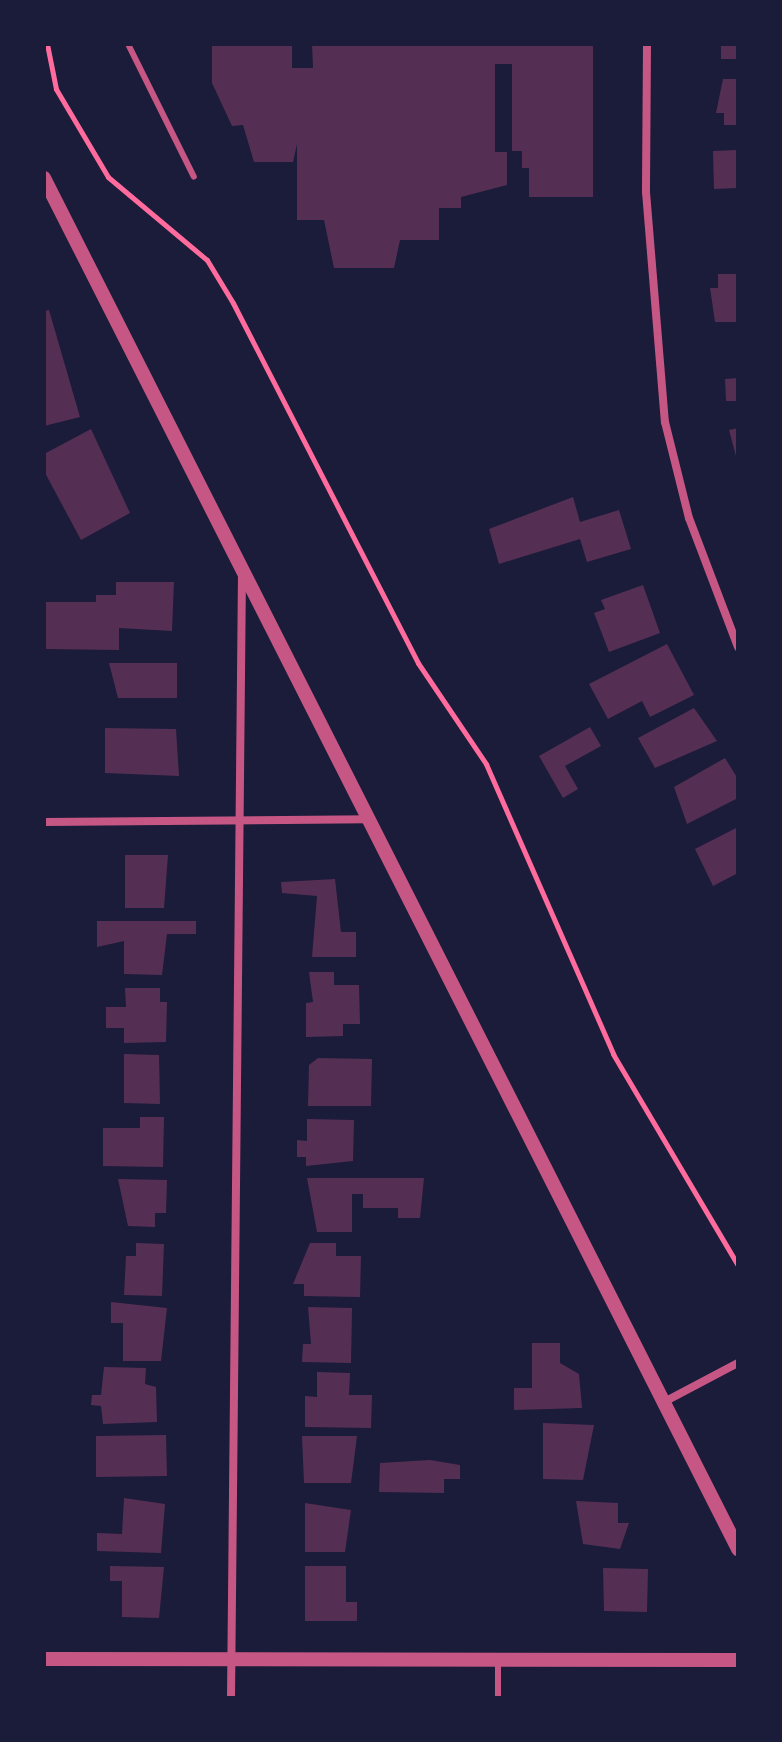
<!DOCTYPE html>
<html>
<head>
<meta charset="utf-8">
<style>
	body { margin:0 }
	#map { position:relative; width:782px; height:1742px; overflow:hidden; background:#1b1b3a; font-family:Ubuntu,sans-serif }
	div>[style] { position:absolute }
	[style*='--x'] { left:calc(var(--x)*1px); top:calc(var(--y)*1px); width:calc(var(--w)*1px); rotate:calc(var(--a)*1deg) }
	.building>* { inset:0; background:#542f53 }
	.path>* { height:5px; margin:-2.5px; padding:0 2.5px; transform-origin:2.5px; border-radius:2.5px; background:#ff6b9d }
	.service>* { height:6px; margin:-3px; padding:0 3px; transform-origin:3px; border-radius:3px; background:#c65784 }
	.minor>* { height:8px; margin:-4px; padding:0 4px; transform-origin:4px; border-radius:4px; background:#c65784 }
	.tertiary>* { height:14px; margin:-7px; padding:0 7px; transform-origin:7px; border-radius:7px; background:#c65784 }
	span { translate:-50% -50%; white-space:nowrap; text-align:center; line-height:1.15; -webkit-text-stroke:7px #1b1b3a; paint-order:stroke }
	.frame { position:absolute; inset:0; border:46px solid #1b1b3a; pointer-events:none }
</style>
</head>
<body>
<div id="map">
	<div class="building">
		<div style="clip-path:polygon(212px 44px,292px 44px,292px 68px,313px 68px,312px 44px,593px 45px,593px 197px,529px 197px,529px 168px,522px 168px,522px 151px,512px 151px,512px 64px,495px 64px,495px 152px,507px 152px,507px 185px,461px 197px,461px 208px,439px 208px,439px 240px,400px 240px,394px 268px,334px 268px,324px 220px,297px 220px,297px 144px,293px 162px,254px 162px,243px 125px,232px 126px,212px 83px)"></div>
		<div style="clip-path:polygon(721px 44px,738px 44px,738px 59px,721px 59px)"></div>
		<div style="clip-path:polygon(723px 79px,738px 79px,738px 125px,724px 125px,724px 113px,716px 113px)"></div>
		<div style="clip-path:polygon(738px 150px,738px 188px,714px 189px,713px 151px)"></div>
		<div style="clip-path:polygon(718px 274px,738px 274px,738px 322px,715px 322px,710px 288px,718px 288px)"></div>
		<div style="clip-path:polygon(49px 310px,80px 417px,44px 426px,44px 311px)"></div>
		<div style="clip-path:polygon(738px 378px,738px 401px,726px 401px,725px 379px)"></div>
		<div style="clip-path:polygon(738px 428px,738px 459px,737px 460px,729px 430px)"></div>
		<div style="clip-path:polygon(91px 429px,130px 513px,81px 540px,44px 471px,44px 454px)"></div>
		<div style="clip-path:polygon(573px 497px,580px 522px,619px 510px,631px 549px,587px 562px,580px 539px,499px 564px,489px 529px)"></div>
		<div style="clip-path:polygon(116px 582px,174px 582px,172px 631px,119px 628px,119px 650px,44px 649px,44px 602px,96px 602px,96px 595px,116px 595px)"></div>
		<div style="clip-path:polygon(643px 585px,660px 633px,609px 652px,594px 613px,605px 609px,601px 600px)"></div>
		<div style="clip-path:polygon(667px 644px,694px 695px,650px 717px,642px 701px,608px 719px,589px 684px)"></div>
		<div style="clip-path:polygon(109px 663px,177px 663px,177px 698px,118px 698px)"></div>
		<div style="clip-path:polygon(694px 708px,717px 741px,655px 768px,638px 738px)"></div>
		<div style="clip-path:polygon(590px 727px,601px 746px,565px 766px,578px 789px,563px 798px,539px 756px)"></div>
		<div style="clip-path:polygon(105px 728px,176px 729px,179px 776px,105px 773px)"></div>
		<div style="clip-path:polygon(725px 758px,738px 779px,738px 798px,687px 824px,674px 787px)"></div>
		<div style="clip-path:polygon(738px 827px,738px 873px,713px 886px,695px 849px)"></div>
		<div style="clip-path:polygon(125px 855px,168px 855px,164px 908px,125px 908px)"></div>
		<div style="clip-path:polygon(335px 879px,341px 932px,356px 932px,356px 957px,312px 957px,317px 896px,282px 893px,281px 882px)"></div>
		<div style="clip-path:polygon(97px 921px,196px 921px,196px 934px,167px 934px,162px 975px,124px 974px,124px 941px,97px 947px)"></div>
		<div style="clip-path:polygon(309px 972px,334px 972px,334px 985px,359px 985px,360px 1024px,343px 1024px,343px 1036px,306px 1037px,306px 1003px,313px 1002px)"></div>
		<div style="clip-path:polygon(125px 988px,160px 988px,160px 1002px,167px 1002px,166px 1042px,124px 1043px,124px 1028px,106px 1028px,106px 1007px,126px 1007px)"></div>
		<div style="clip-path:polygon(124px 1054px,159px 1055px,160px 1104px,124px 1103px)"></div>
		<div style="clip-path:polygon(318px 1058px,372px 1059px,371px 1106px,308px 1106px,309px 1065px)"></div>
		<div style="clip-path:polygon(140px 1117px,164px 1117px,163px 1167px,103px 1166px,103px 1128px,140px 1128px)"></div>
		<div style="clip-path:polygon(307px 1119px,354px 1120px,353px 1161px,306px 1166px,306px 1157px,297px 1157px,297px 1140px,307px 1141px)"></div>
		<div style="clip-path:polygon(307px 1178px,424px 1178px,420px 1218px,398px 1218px,398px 1208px,363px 1208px,363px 1194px,352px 1194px,352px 1232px,317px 1232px)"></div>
		<div style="clip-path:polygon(118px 1179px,167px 1180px,166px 1213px,155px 1213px,155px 1227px,128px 1226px)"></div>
		<div style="clip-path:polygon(136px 1243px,164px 1244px,162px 1296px,124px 1295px,126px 1256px,136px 1256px)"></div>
		<div style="clip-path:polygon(310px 1243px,336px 1243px,336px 1256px,361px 1256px,360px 1297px,304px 1296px,304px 1284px,293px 1284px)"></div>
		<div style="clip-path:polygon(111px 1302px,167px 1308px,161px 1361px,123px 1361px,123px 1323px,111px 1323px)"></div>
		<div style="clip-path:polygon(308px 1307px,352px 1308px,351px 1363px,302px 1362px,303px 1344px,311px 1344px)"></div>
		<div style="clip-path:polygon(532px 1343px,560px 1343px,560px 1363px,579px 1374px,582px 1408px,514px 1410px,514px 1388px,532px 1388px)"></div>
		<div style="clip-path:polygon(104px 1367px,146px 1368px,145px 1384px,156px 1387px,157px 1422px,103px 1424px,101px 1406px,91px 1405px,92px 1395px,101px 1395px)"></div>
		<div style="clip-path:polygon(317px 1372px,350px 1373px,349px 1395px,372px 1395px,371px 1428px,305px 1427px,305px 1396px,317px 1397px)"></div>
		<div style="clip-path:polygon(543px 1423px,594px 1425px,583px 1480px,543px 1479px)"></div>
		<div style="clip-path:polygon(166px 1435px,167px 1476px,96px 1477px,96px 1436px)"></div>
		<div style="clip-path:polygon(302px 1436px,357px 1436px,351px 1483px,304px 1483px)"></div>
		<div style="clip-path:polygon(430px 1460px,460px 1465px,460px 1479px,444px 1479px,444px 1493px,379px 1492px,380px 1463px)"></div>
		<div style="clip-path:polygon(124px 1498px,165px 1504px,161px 1553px,97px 1551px,97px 1533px,122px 1534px)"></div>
		<div style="clip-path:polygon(576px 1501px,618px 1503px,618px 1523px,629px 1523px,620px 1549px,583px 1544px)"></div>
		<div style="clip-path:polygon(305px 1503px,351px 1510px,345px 1552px,305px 1552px)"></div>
		<div style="clip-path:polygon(110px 1566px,164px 1567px,159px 1618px,122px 1617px,122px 1581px,110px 1581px)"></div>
		<div style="clip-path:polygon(305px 1566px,346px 1566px,346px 1602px,357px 1602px,357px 1621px,305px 1621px)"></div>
		<div style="clip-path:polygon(603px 1568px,648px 1569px,647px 1612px,604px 1611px)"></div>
	</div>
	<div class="path">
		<div style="--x:47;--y:44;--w:46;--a:78.7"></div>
		<div style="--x:56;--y:89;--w:102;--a:59.4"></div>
		<div style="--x:108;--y:177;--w:129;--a:40"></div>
		<div style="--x:207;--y:260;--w:50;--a:58.8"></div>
		<div style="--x:233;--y:303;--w:405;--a:62.8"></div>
		<div style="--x:418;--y:663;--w:122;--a:56"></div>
		<div style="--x:486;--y:764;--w:317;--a:66.3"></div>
		<div style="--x:613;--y:1054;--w:245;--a:59.4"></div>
	</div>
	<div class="service">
		<div style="--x:128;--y:44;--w:148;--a:63.6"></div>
		<div style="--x:498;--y:1698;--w:36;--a:-90"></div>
	</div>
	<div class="minor">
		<div style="--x:647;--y:44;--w:148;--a:90.4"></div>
		<div style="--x:646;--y:192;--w:231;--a:85.3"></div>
		<div style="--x:665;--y:422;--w:99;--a:76"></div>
		<div style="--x:689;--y:518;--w:138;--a:69.2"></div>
		<div style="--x:44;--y:822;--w:326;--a:-0.5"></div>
		<div style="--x:664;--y:1402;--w:84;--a:-27.8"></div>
		<div style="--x:231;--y:1698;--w:1122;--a:-89.44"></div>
	</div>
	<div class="tertiary">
		<div style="--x:44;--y:178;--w:1537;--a:63.15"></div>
		<div style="--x:44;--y:1659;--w:694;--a:0.08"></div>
	</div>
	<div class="frame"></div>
</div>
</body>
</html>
